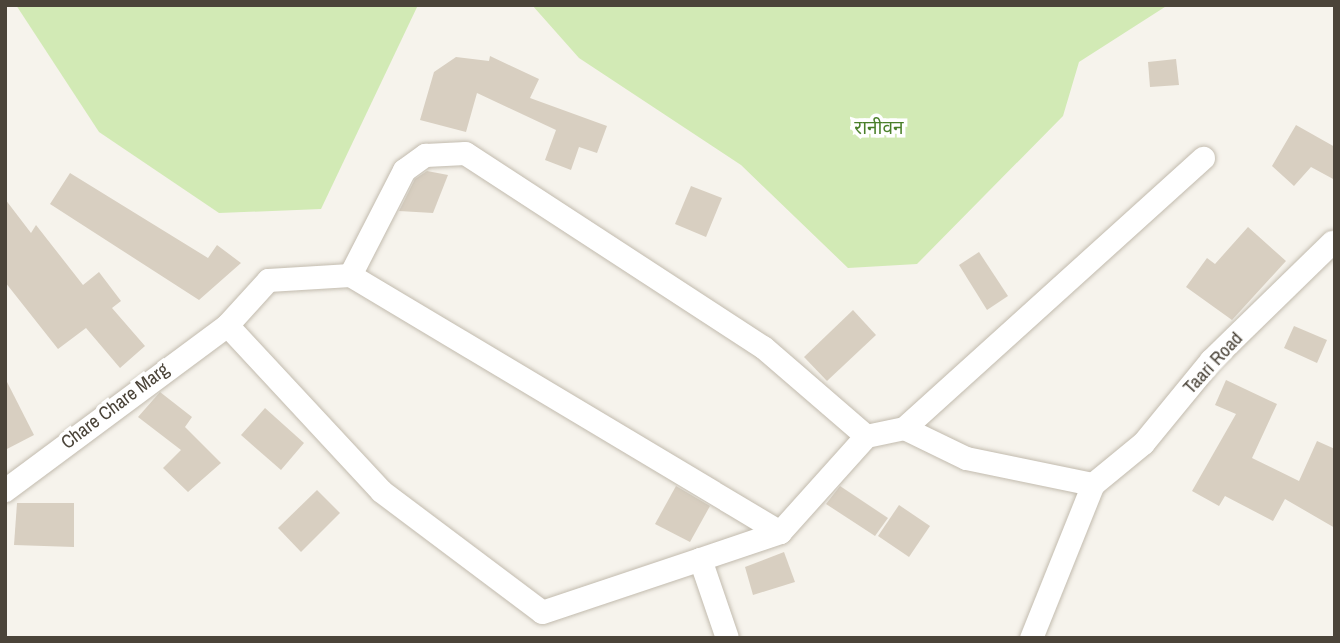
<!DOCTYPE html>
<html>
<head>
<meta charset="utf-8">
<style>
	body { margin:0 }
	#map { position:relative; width:1340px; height:643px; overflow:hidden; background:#f6f3ec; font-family:"Archivo Narrow","Noto Sans Devanagari",sans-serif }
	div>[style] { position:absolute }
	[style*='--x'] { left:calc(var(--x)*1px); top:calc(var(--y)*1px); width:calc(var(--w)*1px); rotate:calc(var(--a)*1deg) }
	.green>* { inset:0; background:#d2eab5 }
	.building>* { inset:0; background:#d8cfc1 }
	.roads { filter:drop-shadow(0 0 2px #c2bbae) drop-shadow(0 0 2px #c2bbae) }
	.minor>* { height:23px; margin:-11.5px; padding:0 11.5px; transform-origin:11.5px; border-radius:11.5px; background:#fff }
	span { translate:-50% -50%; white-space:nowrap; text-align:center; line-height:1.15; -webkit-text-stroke:7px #fff; paint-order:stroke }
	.park-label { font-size:19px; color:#4a7f2a }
	.street-label { font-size:19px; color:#4b4439 }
	.frame { position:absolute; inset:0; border:7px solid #4b4439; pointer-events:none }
</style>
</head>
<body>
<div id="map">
	<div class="green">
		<div style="clip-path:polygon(16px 5px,418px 5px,321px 209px,219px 213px,99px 132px)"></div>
		<div style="clip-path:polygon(532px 5px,1168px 5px,1079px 62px,1063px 116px,917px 264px,848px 268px,741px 165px,579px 58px)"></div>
	</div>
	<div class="building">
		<div style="clip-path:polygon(490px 56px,539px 79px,530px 98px,607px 126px,597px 153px,579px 147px,571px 170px,545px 160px,556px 130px,477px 93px,466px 132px,420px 120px,434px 72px,456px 57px,489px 61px)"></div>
		<div style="clip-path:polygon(1176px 59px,1179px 85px,1150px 87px,1148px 62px)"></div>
		<div style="clip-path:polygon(1296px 125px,1335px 147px,1335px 180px,1311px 167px,1294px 186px,1272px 166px)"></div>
		<div style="clip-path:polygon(427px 171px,448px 175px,433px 213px,399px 211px,415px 179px)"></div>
		<div style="clip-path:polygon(70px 173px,208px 258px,217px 245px,241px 263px,199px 300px,50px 204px)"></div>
		<div style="clip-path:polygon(691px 186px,722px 198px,706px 237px,675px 224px)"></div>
		<div style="clip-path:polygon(5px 199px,31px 233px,36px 225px,83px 285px,99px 272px,121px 301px,112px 308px,145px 346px,120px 368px,86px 328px,58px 349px,5px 282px)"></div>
		<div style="clip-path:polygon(1248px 227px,1286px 261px,1232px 320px,1186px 287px,1207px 258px,1215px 264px)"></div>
		<div style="clip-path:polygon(979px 252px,1008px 296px,987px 310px,959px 265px)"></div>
		<div style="clip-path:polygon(853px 310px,876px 335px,827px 381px,804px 357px)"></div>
		<div style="clip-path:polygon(1294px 326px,1327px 340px,1317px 363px,1284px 348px)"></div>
		<div style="clip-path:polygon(5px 378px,34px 435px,5px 450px)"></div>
		<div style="clip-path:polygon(1226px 380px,1277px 404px,1252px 458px,1299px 481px,1317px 441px,1335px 449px,1335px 528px,1285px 499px,1273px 521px,1225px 496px,1219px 506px,1192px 491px,1236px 414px,1215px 405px)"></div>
		<div style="clip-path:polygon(160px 392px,192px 417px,185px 427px,221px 463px,188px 492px,163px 468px,181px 450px,138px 417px)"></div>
		<div style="clip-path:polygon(265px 408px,304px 443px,281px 470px,241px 435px)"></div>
		<div style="clip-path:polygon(676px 486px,710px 506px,690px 542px,655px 524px)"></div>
		<div style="clip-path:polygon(840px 486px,888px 518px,875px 536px,826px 504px)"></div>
		<div style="clip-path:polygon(317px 490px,340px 513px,301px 552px,278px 528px)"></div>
		<div style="clip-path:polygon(17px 503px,74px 503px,74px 547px,14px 545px)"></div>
		<div style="clip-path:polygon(899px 505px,930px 526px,909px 557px,878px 536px)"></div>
		<div style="clip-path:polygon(784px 552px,795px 582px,753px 595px,745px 567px)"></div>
	</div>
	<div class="roads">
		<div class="minor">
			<div style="--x:350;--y:275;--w:501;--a:30.87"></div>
			<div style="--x:227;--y:325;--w:226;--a:47.1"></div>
			<div style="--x:381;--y:491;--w:201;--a:36.9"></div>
			<div style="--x:542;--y:612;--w:167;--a:-18.5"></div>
			<div style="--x:904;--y:428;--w:69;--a:25.8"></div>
			<div style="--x:966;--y:458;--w:130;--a:11.6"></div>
			<div style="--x:866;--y:436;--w:39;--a:-12"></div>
			<div style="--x:904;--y:428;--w:403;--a:-42.1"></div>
			<div style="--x:1093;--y:484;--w:65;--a:-39.4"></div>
			<div style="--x:1143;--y:443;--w:107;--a:-50.7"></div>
			<div style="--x:1211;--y:360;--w:169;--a:-44.3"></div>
			<div style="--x:5;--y:490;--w:277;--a:-36.6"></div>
			<div style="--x:227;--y:325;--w:61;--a:-47.7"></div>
			<div style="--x:268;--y:280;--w:82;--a:-3.5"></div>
			<div style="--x:350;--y:275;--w:118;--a:-62.8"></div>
			<div style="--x:404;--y:170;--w:26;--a:-36"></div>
			<div style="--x:425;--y:155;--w:40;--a:-2.9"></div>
			<div style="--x:465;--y:153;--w:356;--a:33.1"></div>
			<div style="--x:763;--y:347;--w:136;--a:40.8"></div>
			<div style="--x:866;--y:436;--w:129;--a:131.9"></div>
			<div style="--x:780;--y:532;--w:84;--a:161.4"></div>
			<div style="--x:700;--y:559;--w:83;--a:71.1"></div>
			<div style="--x:1031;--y:638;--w:166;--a:-68.1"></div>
		</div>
	</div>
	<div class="park-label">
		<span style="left:879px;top:128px">रानीवन</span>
	</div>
	<div class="street-label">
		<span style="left:1213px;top:363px;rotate:-47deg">Taari Road</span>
		<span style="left:115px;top:406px;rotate:-37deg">Chare Chare Marg</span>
	</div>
	<div class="frame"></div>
</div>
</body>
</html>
